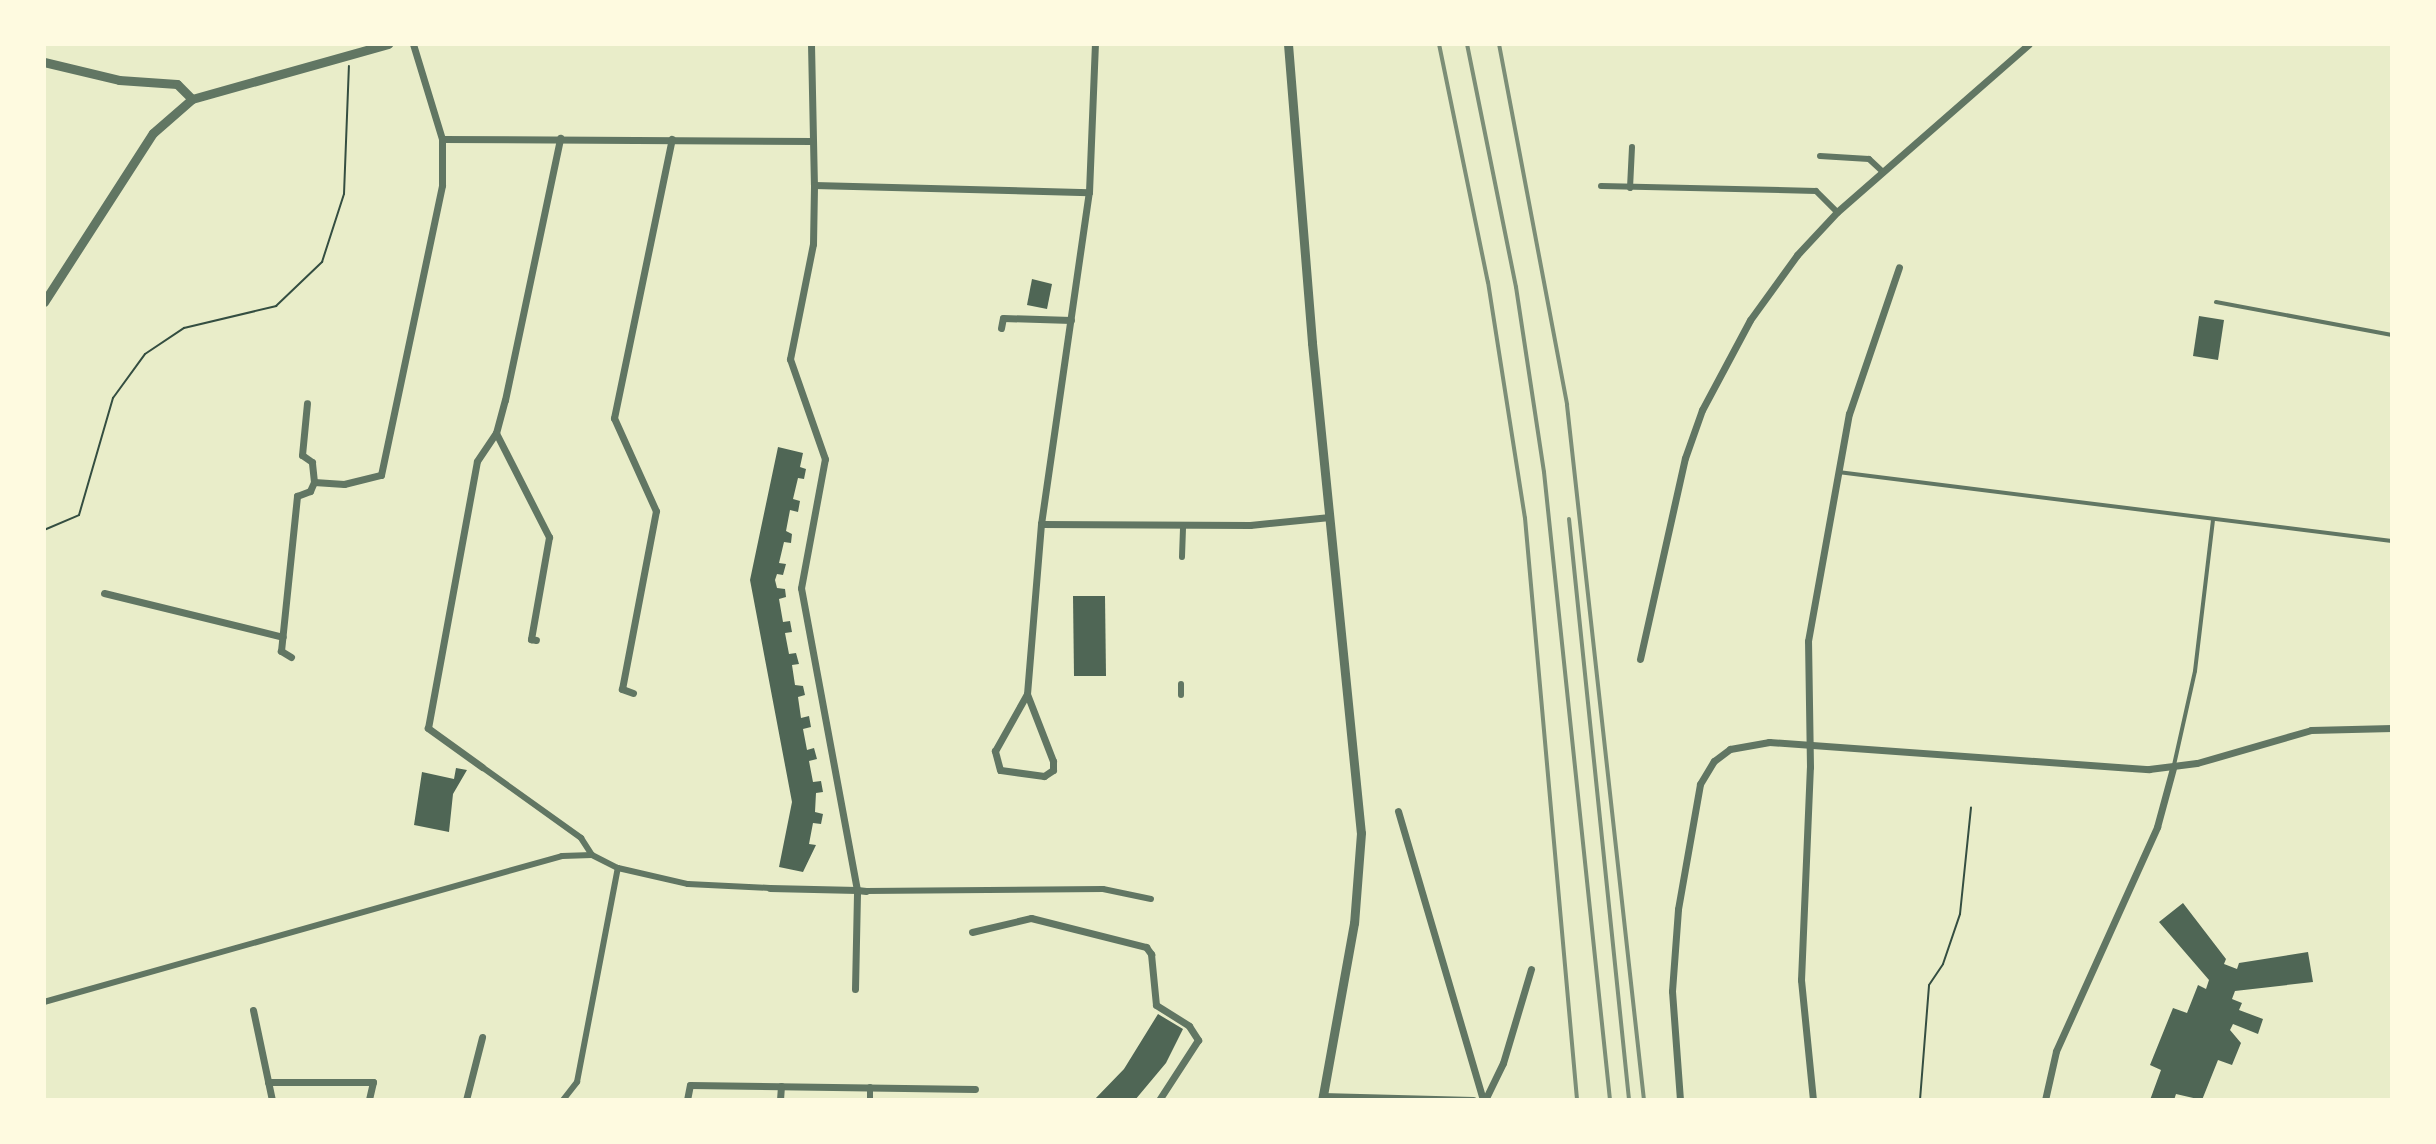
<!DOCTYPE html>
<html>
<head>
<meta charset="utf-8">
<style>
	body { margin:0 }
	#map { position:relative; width:2436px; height:1144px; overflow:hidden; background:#e9edc9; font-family:"Exo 2",sans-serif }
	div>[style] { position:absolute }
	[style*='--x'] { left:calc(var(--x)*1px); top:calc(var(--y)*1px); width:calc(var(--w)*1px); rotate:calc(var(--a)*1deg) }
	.building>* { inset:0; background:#4f6655 }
	.path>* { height:2px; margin:-1px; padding:0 1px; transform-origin:1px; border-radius:1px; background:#344e41 }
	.service>* { height:4px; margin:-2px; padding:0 2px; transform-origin:2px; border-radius:2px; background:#617663 }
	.pedestrian>* { height:6px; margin:-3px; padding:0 3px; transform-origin:3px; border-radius:3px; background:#617663 }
	.minor>* { height:7px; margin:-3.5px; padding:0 3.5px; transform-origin:3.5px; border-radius:3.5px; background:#617663 }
	.tertiary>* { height:9px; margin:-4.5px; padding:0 4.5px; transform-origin:4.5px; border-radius:4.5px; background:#617663 }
	.rail>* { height:4px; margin:-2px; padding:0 2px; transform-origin:2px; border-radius:2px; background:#7c8e77 }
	span { translate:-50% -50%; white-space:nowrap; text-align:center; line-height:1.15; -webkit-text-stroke:8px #fefae0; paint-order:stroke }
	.frame { position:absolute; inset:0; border:46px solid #fefae0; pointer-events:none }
</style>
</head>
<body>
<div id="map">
	<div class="building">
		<div style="clip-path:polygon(1032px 279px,1052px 284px,1047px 309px,1027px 305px)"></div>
		<div style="clip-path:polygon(2199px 316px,2224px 320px,2218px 360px,2193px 356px)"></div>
		<div style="clip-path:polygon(778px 447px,803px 453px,800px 467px,806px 469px,804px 479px,798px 478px,793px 499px,800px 501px,798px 512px,790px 510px,786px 531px,792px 534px,791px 543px,784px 542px,779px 563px,786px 564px,783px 575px,777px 574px,775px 580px,777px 588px,785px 589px,786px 597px,779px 599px,783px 622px,790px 621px,792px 632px,785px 633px,789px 654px,796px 653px,799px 664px,792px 665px,795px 685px,803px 686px,805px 695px,798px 697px,801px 718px,809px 716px,811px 727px,803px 729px,807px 750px,814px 748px,817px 759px,809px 761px,813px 782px,821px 781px,823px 792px,816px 793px,815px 812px,823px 814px,821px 824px,813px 823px,809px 844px,816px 845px,803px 872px,779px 867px,792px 802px,750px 580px)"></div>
		<div style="clip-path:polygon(1073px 596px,1105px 596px,1106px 676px,1074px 676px)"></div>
		<div style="clip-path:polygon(456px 768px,467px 770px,453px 794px,449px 832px,414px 825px,422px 772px,454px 779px)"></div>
		<div style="clip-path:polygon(2183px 903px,2226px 959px,2224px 964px,2237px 969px,2239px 963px,2308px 952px,2313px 982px,2235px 991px,2232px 999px,2242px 1003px,2239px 1010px,2263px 1019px,2258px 1034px,2233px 1024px,2230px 1030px,2241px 1043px,2232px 1065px,2218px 1060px,2202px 1100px,2176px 1094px,2174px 1100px,2150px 1100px,2161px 1070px,2150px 1065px,2173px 1008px,2187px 1013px,2198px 985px,2206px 989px,2209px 980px,2159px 922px)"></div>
		<div style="clip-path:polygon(1158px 1014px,1183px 1029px,1166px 1063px,1135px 1100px,1094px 1100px,1124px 1069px)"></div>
	</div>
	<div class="path">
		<div style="--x:44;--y:530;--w:38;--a:-23"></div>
		<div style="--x:79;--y:515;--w:122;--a:-73.8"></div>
		<div style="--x:113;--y:398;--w:54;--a:-54"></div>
		<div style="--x:145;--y:354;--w:47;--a:-33.7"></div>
		<div style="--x:184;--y:328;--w:95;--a:-13.4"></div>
		<div style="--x:276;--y:306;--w:64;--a:-43.7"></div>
		<div style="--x:322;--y:262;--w:71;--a:-72.1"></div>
		<div style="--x:344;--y:194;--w:128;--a:-87.8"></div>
		<div style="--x:1920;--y:1100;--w:115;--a:-85.5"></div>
		<div style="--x:1929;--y:985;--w:25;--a:-56"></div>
		<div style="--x:1943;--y:964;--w:53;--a:-71.2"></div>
		<div style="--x:1960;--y:914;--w:107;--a:-84.1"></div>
	</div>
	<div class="service">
		<div style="--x:2216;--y:302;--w:179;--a:10.6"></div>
		<div style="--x:1838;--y:472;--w:558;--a:7.1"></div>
		<div style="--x:2174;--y:765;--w:96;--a:-77.4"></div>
		<div style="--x:2195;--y:671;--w:152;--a:-83.2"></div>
	</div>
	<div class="pedestrian">
		<div style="--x:1820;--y:156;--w:49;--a:3.5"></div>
		<div style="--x:1869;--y:159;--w:16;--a:43"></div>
		<div style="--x:1601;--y:186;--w:215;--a:1.3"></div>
		<div style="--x:1816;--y:191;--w:30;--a:45"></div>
		<div style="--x:1630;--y:188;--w:41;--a:-87.2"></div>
		<div style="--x:1182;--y:557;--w:31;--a:-88"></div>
		<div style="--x:1181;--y:695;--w:11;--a:-90"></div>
		<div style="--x:482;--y:767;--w:122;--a:35.6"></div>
		<div style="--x:581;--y:838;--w:20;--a:57"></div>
		<div style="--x:866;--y:891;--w:237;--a:-0.5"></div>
		<div style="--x:1103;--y:889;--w:49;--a:11.8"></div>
		<div style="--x:44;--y:1002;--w:538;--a:-15.74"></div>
		<div style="--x:562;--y:856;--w:30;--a:-2"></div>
		<div style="--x:592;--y:855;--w:29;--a:27"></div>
		<div style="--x:618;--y:868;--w:72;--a:12.9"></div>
		<div style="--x:688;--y:884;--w:82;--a:2.8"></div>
		<div style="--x:563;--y:1100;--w:23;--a:-52"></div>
		<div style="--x:577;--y:1082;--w:218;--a:-79.2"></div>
		<div style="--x:870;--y:1100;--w:13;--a:-90"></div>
	</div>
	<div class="minor">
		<div style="--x:413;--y:44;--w:99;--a:73"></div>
		<div style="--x:442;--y:139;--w:370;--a:0.3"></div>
		<div style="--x:811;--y:44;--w:141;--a:88.8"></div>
		<div style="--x:814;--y:185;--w:275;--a:1.5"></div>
		<div style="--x:1001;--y:328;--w:10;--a:-79"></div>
		<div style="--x:1003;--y:318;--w:68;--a:1.7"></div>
		<div style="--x:496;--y:433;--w:117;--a:63"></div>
		<div style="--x:549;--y:537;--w:104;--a:100"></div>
		<div style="--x:531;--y:639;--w:5;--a:11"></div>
		<div style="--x:314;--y:482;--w:30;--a:4"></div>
		<div style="--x:344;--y:484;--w:38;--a:-14"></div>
		<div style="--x:381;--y:475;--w:296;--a:-78.1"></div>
		<div style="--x:442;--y:185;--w:46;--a:-90"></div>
		<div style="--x:1041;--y:524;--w:209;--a:0.3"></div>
		<div style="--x:1250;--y:525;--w:80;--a:-5.7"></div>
		<div style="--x:104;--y:593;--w:184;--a:13.8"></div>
		<div style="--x:291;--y:657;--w:12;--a:-149"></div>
		<div style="--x:281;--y:651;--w:156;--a:-84.1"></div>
		<div style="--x:297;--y:496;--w:14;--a:-21"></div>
		<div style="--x:310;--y:491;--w:10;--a:-66"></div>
		<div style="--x:314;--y:482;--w:20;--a:-96"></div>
		<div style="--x:312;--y:462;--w:12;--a:-145"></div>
		<div style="--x:302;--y:455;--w:52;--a:-84.5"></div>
		<div style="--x:1640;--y:659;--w:206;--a:-77.4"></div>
		<div style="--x:1685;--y:458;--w:51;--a:-70.5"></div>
		<div style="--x:1702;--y:410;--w:102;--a:-61.9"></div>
		<div style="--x:1750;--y:320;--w:80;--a:-54.1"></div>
		<div style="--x:1797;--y:255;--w:59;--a:-47.1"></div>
		<div style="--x:1837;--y:212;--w:255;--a:-41.2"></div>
		<div style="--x:633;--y:693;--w:12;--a:-160"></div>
		<div style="--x:622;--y:689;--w:181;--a:-79.2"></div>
		<div style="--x:656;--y:511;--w:102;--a:-114.3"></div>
		<div style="--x:614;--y:418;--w:285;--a:-78.3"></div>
		<div style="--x:1027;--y:694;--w:72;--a:68.8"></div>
		<div style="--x:1053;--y:761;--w:9;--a:90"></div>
		<div style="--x:1053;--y:770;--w:11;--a:146"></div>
		<div style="--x:1044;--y:776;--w:44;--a:-172.2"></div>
		<div style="--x:1000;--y:770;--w:20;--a:-105"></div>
		<div style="--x:995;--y:751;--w:65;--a:-60.7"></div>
		<div style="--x:1027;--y:694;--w:171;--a:-85.3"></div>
		<div style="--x:1041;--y:524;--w:335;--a:-81.8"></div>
		<div style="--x:1089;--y:192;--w:148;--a:-87.7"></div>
		<div style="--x:482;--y:767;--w:67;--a:-144.2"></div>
		<div style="--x:428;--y:728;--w:271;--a:-79.6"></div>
		<div style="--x:477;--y:461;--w:34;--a:-56"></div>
		<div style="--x:496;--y:433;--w:34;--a:-75"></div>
		<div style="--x:505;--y:400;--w:268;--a:-78.1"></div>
		<div style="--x:1398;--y:811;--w:301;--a:73.6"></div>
		<div style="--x:770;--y:888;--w:87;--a:1.3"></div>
		<div style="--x:857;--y:890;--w:307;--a:-100.5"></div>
		<div style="--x:801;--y:588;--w:131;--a:-79.5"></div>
		<div style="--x:825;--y:459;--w:106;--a:-109.3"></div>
		<div style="--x:790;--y:359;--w:117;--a:-78.7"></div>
		<div style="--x:813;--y:244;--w:59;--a:-89"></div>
		<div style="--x:972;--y:932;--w:61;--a:-13.3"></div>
		<div style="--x:1031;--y:918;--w:119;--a:14.2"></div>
		<div style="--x:1146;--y:947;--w:9;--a:54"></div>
		<div style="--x:1151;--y:954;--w:51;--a:84.4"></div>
		<div style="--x:1156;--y:1005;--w:39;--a:32"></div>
		<div style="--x:1189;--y:1026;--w:17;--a:57"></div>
		<div style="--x:1198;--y:1040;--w:72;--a:123"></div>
		<div style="--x:855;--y:989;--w:99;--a:-88.8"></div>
		<div style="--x:857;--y:890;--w:9;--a:6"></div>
		<div style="--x:253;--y:1010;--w:92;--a:78.1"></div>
		<div style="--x:268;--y:1082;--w:105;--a:0"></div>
		<div style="--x:373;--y:1082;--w:18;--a:103"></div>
		<div style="--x:1322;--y:1096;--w:151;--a:1.5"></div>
		<div style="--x:466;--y:1100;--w:65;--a:-75.7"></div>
		<div style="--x:687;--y:1100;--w:15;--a:-79"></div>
		<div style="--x:690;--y:1085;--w:285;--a:0.8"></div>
		<div style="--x:780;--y:1100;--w:14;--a:-86"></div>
		<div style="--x:1485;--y:1100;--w:41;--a:-64.1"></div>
		<div style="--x:1503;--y:1063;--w:98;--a:-73.4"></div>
		<div style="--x:1680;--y:1100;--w:109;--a:-94.2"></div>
		<div style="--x:1672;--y:991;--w:82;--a:-85.8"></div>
		<div style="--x:1678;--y:909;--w:127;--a:-80"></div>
		<div style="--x:1700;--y:784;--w:27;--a:-59"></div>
		<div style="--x:1714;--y:761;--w:20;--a:-37"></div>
		<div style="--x:1730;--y:749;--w:40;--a:-10"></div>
		<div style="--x:1769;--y:742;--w:381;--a:4.1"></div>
		<div style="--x:2149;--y:769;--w:48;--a:-7.1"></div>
		<div style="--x:2197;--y:763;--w:119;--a:-16.1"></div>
		<div style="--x:2311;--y:730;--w:81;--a:-1.4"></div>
		<div style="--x:1813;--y:1100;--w:121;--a:-95.7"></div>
		<div style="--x:1801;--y:980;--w:213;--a:-87.6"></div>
		<div style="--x:1810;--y:767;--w:126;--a:-90.9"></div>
		<div style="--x:1808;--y:641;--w:231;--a:-79.8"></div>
		<div style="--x:1849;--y:414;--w:155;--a:-71.2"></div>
		<div style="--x:2045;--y:1100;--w:50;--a:-77.3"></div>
		<div style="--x:2056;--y:1051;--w:246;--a:-65.7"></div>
		<div style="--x:2157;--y:827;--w:61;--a:-74.8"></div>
	</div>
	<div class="tertiary">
		<div style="--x:1288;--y:44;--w:300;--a:85.4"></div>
		<div style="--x:1312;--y:343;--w:492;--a:84.3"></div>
		<div style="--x:1361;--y:833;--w:90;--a:94.4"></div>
		<div style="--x:1354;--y:923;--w:180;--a:100.2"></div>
		<div style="--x:44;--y:62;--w:77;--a:13.5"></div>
		<div style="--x:119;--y:80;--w:58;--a:3.9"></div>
		<div style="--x:177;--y:84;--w:21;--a:45"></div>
		<div style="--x:44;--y:302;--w:201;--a:-57.2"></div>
		<div style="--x:153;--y:133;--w:52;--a:-41.1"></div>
		<div style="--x:192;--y:99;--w:204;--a:-15.7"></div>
	</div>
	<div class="rail">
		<div style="--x:1439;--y:44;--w:243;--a:78.4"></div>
		<div style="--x:1488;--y:282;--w:239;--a:81.1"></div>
		<div style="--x:1525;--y:518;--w:584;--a:84.89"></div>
		<div style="--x:1467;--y:44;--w:248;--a:78.6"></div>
		<div style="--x:1516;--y:287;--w:187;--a:81.4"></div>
		<div style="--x:1544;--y:472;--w:631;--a:84"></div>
		<div style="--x:1499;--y:44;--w:367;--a:79.3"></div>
		<div style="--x:1567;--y:405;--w:699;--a:83.68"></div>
		<div style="--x:1569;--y:519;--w:584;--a:84.1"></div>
	</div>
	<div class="frame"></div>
</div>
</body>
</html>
